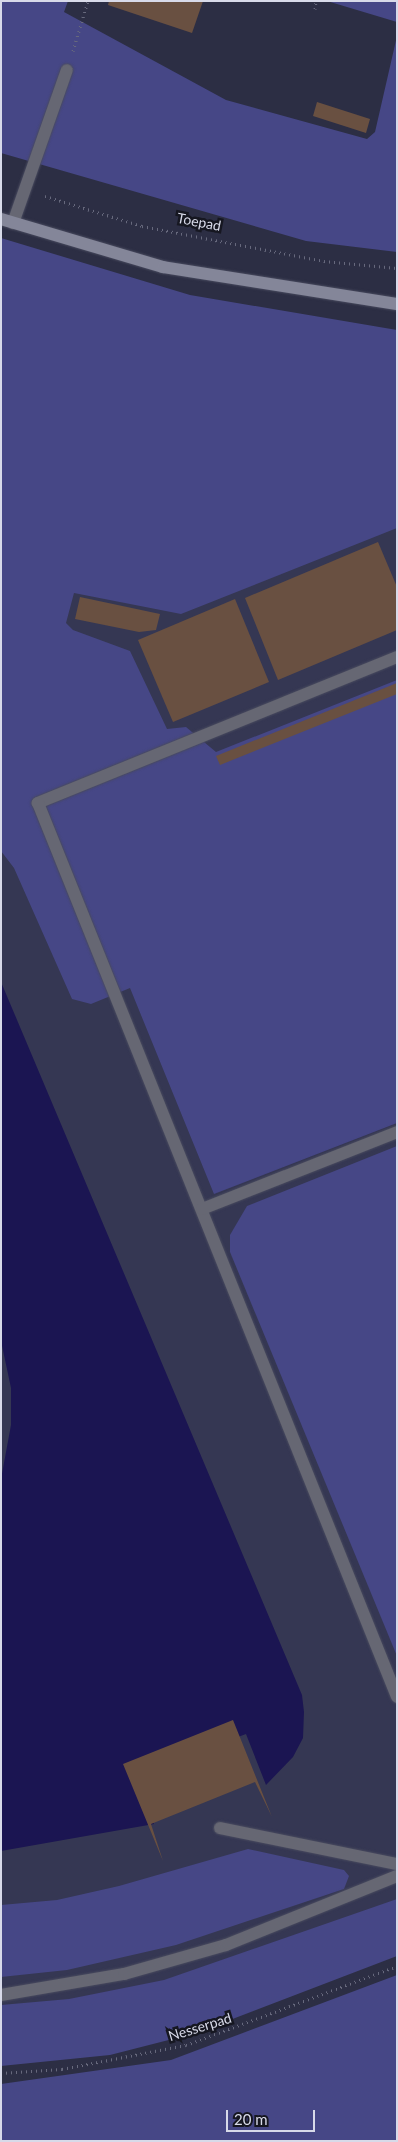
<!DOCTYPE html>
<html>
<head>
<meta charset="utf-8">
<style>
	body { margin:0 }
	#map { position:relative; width:398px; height:2142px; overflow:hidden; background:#2c2e44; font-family:Lato,sans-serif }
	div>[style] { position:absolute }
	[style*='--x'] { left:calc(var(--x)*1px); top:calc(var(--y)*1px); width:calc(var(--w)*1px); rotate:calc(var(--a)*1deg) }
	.built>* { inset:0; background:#353753 }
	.green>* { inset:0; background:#464786 }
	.water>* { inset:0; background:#1b1552 }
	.building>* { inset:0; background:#695041 }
	.path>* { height:3px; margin-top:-1.5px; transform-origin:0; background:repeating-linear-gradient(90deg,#67697d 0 1px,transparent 0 5px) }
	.roads { filter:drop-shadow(0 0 1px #484a5e) drop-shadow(0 0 1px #484a5e) }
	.lane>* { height:12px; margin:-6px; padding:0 6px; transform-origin:6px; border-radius:6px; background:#666773 }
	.secondary>* { height:12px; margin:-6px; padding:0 6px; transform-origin:6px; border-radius:6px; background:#848699 }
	span { translate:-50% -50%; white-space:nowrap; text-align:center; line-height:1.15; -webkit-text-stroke:5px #161721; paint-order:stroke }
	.street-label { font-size:14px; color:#d8dae9 }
	.frame { position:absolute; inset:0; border:2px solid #d8dae9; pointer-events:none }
	.scale { position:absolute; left:226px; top:2110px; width:89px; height:22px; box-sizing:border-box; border:2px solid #d8dae9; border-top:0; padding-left:6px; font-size:15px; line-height:18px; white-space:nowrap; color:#d8dae9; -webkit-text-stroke:4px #161721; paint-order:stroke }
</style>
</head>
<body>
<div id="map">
	<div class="built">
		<div style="clip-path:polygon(397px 435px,397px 1936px,1px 2051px,1px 466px)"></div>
	</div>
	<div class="green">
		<div style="clip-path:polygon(1px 1px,68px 1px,64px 12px,226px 100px,367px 139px,375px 132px,397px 36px,397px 252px,306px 241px,1px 153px)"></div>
		<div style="clip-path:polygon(327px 1px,397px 1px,397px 22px)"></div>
		<div style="clip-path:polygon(1px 238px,190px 295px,397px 330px,397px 528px,181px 614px,74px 593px,66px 623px,73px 630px,130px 651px,167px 729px,186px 727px,216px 752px,397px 680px,397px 1123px,214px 1194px,130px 988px,91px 1004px,72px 999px,14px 868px,1px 851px)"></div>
		<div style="clip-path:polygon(397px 1146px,397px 1656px,230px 1252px,230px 1235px,247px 1206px)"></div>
		<div style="clip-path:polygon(248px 1849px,344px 1870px,349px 1876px,344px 1889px,176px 1945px,67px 1970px,1px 1977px,1px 1905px,57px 1900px,119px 1886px)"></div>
		<div style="clip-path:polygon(397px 1899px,397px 1956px,196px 2033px,110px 2055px,1px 2066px,1px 2005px,69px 1999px,164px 1980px)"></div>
		<div style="clip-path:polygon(397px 1975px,397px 2141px,1px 2141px,1px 2084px,171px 2060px)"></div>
	</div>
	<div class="water">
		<div style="clip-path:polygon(1px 982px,302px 1695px,304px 1712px,303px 1738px,293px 1757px,266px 1785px,246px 1734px,136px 1775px,154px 1824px,1px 1851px,1px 1479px,11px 1425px,11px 1388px,1px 1341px)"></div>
	</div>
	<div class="building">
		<div style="clip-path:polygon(109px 1px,203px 1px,192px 33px,108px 5px)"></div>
		<div style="clip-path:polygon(317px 102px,370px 119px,366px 133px,313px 116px)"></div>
		<div style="clip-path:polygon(378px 542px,397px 587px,397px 630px,278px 680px,245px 598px)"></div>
		<div style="clip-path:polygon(80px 597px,160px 614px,156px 630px,139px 632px,75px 619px)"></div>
		<div style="clip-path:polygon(235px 599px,269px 682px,173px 722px,138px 640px)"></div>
		<div style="clip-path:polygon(397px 683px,397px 694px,220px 765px,216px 756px)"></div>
		<div style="clip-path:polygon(233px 1720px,272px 1817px,255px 1782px,151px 1824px,163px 1861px,123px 1764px)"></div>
	</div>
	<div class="path">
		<div style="--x:315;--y:9;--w:8;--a:-83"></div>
		<div style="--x:73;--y:51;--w:52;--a:-73.3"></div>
		<div style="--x:45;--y:196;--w:102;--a:17.2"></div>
		<div style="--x:142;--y:226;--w:185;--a:10.9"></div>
		<div style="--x:324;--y:261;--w:73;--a:5.5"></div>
		<div style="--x:1;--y:2073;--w:61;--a:-3.8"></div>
		<div style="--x:62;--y:2069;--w:126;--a:-11"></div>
		<div style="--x:186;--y:2045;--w:225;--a:-20.5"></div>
	</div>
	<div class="roads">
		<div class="lane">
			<div style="--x:13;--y:223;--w:162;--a:-70.6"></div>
			<div style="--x:397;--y:657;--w:388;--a:157.9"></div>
			<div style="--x:38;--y:803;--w:963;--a:68.12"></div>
			<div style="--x:202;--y:1209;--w:210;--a:-21.5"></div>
			<div style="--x:220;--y:1828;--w:181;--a:11.5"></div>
			<div style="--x:1;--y:1995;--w:125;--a:-9.7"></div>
			<div style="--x:124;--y:1974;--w:106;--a:-15.9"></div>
			<div style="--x:226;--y:1945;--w:184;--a:-22"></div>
		</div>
		<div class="secondary">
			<div style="--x:1;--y:219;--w:169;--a:16.5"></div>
			<div style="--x:163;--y:267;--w:237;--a:9"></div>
		</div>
	</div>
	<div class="street-label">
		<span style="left:199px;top:222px;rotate:11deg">Toepad</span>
		<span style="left:200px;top:2027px;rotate:-17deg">Nesserpad</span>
	</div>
	<div class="frame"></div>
	<div class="scale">20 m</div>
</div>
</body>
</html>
